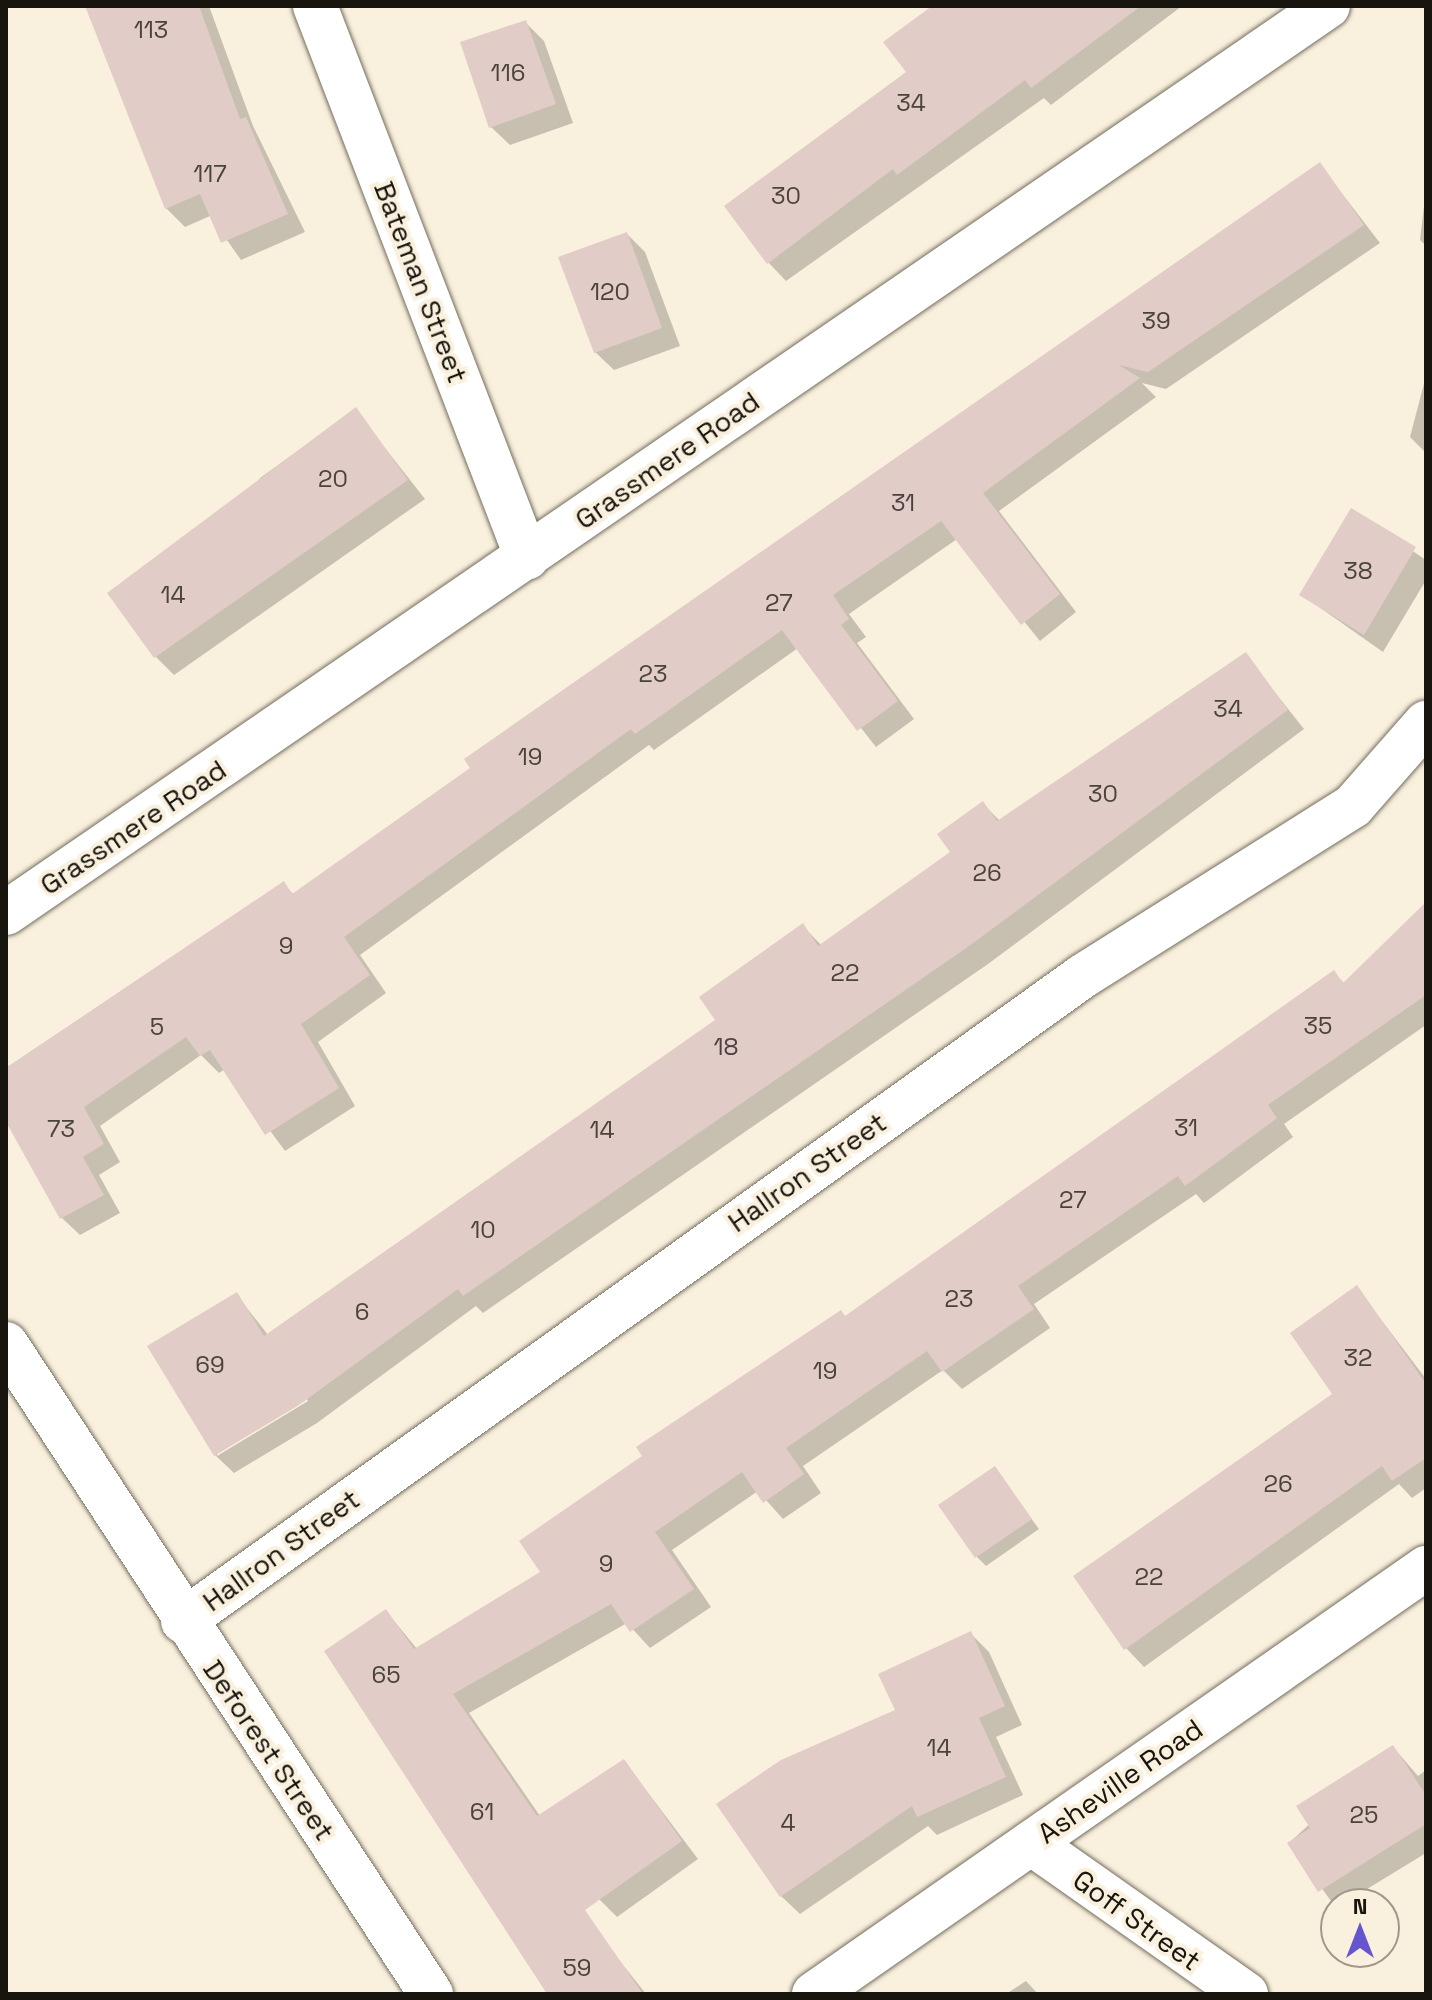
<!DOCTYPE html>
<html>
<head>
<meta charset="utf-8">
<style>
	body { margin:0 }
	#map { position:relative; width:1432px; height:2000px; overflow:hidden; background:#f9f0de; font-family:"Space Grotesk",sans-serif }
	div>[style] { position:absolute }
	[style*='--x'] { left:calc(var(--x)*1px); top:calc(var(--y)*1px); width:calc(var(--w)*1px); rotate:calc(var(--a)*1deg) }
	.shadow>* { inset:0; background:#0003 }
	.building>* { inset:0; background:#e2ccc7 }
	.roads { filter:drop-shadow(0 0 2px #756d5d) drop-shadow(0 0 2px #756d5d) }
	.street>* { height:44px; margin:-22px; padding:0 22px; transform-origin:22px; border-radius:22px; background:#fff }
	span { translate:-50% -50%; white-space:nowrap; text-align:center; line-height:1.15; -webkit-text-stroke:8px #f9f0de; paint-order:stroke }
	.number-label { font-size:24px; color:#4a433d }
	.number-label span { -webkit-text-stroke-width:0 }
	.street-label { font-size:28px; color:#18150f }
	.frame { position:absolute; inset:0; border:8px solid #18150f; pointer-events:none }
	.north { position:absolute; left:1320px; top:1888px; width:80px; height:80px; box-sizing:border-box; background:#f9f0de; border:2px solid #9f988b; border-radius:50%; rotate:0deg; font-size:22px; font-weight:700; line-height:32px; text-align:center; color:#18150f }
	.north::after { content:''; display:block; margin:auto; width:28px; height:36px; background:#6555cf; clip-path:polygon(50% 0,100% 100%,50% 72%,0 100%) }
</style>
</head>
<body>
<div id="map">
	<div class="shadow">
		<div style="clip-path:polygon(95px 6px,209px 6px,253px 126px,305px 232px,241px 260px,210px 216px,185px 227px,166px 208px)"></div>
		<div style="clip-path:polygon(966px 6px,1182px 6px,1051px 105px,1044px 98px,786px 281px,768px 262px)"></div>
		<div style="clip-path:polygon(525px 22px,544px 41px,573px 123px,510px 145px,491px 127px)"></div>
		<div style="clip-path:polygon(1320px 165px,1380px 243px,1166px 389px,1142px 383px,1156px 397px,999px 511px,1076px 612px,1040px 641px,957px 539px,849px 614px,866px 637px,857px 643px,914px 719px,876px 747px,798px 648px,654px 750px,649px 745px,360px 955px,386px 993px,318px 1042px,355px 1106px,285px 1151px,225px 1069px,219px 1073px,201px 1055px,100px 1126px,120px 1162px,99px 1175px,120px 1213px,80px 1235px,62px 1218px,6px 1118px,6px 1068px,283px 883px,294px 895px)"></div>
		<div style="clip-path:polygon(1426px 189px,1426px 246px,1420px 240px)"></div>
		<div style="clip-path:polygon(627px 234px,645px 252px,680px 346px,614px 370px,595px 352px)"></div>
		<div style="clip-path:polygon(1426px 376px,1426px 453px,1410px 437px)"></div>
		<div style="clip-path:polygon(355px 410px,425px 499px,174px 675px,155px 656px,260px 478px)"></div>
		<div style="clip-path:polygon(1352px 510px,1426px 560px,1426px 580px,1383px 652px,1302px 595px)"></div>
		<div style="clip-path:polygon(evenodd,1245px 655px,1304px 729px,988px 964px,483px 1313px,476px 1306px,317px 1423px,234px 1473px,215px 1455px,236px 1294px,268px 1335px,718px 1021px,803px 926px,822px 946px,953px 852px,983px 804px,1000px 821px,1245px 655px,306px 1398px,308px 1401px,217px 1456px,217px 1452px,306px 1398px)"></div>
		<div style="clip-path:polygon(1426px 905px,1426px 1025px,1284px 1124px,1293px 1137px,1204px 1203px,1196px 1194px,1034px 1304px,1050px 1328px,962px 1389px,943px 1370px,803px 1466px,821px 1493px,783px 1519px,758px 1491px,672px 1550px,711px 1607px,650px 1648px,627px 1623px,469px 1713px,540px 1816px,624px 1761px,698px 1859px,617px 1917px,599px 1899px,521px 1933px,386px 1611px,417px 1649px,543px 1573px,846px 1318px,1334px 973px,1345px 984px)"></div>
		<div style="clip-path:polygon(1357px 1288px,1426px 1379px,1426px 1488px,1412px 1498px,1399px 1484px,1144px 1667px,1126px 1648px,1335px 1394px)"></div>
		<div style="clip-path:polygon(994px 1469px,1039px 1529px,986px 1566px,977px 1557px)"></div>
		<div style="clip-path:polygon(970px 1633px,989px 1652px,1022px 1725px,996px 1737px,1023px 1795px,937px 1835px,928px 1826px,800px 1914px,781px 1896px,897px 1711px)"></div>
		<div style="clip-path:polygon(1393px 1747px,1418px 1776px,1426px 1770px,1426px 1853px,1336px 1908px,1289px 1843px)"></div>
		<div style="clip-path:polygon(600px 1936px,646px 1994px,550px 1994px)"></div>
		<div style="clip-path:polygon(1026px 1981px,1038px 1994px,1006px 1994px)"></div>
	</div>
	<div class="building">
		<div style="clip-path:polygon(85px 6px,199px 6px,240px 119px,246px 117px,288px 214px,221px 243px,200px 194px,165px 209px)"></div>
		<div style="clip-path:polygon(932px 6px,1141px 6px,1031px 88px,1025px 80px,897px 175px,893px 169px,767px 264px,724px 206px,906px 72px,883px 42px)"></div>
		<div style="clip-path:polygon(526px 20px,556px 104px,489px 128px,460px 42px)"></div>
		<div style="clip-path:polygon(1320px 162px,1364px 225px,1148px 372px,1119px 365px,1140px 378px,983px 493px,1060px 594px,1021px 625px,941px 521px,833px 595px,849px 619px,841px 625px,898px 701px,857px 731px,782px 630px,635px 734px,631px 729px,344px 937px,370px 975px,301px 1024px,339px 1088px,265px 1135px,210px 1050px,200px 1056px,186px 1037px,84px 1107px,104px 1144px,83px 1157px,104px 1195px,60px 1219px,6px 1122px,6px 1068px,284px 881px,292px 894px,470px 768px,464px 759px)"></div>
		<div style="clip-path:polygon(627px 232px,662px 328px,594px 353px,558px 257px)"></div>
		<div style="clip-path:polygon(356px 407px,408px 480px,154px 658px,107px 593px)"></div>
		<div style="clip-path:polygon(1351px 508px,1416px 547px,1364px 635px,1299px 595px)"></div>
		<div style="clip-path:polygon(1246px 652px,1288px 710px,969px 946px,463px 1296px,458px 1289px,299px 1405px,214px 1456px,147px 1346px,237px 1292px,264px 1336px,715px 1020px,699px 997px,803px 923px,818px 946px,950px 852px,937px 834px,983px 801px,997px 821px)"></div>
		<div style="clip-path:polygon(1426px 902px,1426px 995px,1268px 1105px,1277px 1118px,1185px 1186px,1178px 1176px,1018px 1286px,1034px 1309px,942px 1372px,927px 1351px,786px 1448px,804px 1474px,763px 1503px,742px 1472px,655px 1532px,694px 1589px,630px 1632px,611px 1604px,453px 1694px,537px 1816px,624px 1759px,682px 1841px,585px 1910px,643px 1994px,547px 1994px,324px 1651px,386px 1609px,414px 1649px,540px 1572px,519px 1541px,642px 1456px,636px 1447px,841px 1310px,845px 1316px,1334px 970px,1343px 983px)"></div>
		<div style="clip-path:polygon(1357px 1285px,1426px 1384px,1426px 1458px,1392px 1481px,1382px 1466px,1124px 1650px,1073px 1576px,1332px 1394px,1290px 1333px)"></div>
		<div style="clip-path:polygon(995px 1466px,1032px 1519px,975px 1558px,938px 1505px)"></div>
		<div style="clip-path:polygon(971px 1631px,1005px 1706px,979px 1718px,1006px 1777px,917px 1817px,912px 1806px,780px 1897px,716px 1804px,781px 1760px,895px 1710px,878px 1674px)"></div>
		<div style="clip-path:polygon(1393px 1745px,1426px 1795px,1426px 1824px,1318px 1892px,1287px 1843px,1310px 1828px,1296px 1806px)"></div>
	</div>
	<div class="roads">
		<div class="street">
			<div style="--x:315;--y:6;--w:591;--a:68.99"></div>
			<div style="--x:6;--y:913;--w:1603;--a:-34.45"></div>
			<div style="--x:6;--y:1344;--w:777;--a:56.82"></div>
			<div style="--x:183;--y:1621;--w:1107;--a:-35.63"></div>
			<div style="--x:1083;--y:976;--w:319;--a:-32.2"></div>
			<div style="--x:1353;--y:806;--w:111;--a:-48.7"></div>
			<div style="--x:1031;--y:1843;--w:263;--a:35.1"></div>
			<div style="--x:814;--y:1994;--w:746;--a:-34.84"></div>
		</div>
	</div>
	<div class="number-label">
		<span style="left:151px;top:30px">113</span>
		<span style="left:508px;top:73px">116</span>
		<span style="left:911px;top:103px">34</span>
		<span style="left:210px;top:174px">117</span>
		<span style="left:786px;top:196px">30</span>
		<span style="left:610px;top:292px">120</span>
		<span style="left:1156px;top:321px">39</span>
		<span style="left:333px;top:479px">20</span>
		<span style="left:903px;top:503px">31</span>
		<span style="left:1358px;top:571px">38</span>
		<span style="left:173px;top:595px">14</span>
		<span style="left:779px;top:603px">27</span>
		<span style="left:653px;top:674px">23</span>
		<span style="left:1228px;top:709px">34</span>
		<span style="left:530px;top:757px">19</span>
		<span style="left:1103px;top:794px">30</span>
		<span style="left:987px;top:873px">26</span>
		<span style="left:286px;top:946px">9</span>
		<span style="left:845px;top:973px">22</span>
		<span style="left:1318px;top:1026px">35</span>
		<span style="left:157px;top:1027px">5</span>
		<span style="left:726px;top:1047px">18</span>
		<span style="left:1186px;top:1128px">31</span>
		<span style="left:61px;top:1129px">73</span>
		<span style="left:602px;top:1130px">14</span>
		<span style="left:1073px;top:1200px">27</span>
		<span style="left:483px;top:1230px">10</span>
		<span style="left:959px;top:1299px">23</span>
		<span style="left:362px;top:1312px">6</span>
		<span style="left:1358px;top:1358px">32</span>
		<span style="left:210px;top:1365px">69</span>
		<span style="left:825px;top:1371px">19</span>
		<span style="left:1278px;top:1484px">26</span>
		<span style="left:606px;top:1564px">9</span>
		<span style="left:1149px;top:1577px">22</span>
		<span style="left:386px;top:1675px">65</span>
		<span style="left:939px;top:1748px">14</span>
		<span style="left:482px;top:1812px">61</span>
		<span style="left:1364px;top:1815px">25</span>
		<span style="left:788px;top:1823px">4</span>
		<span style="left:577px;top:1968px">59</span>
	</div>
	<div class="street-label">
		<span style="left:421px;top:282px;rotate:69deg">Bateman Street</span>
		<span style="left:667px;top:460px;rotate:-35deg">Grassmere Road</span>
		<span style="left:133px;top:827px;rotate:-34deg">Grassmere Road</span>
		<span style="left:807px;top:1172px;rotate:-35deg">Hallron Street</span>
		<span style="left:281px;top:1550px;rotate:-36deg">Hallron Street</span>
		<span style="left:269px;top:1750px;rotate:56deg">Deforest Street</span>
		<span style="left:1120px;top:1781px;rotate:-35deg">Asheville Road</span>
		<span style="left:1137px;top:1920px;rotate:36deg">Goff Street</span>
	</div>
	<div class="frame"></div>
	<div class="north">N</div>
</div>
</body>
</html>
